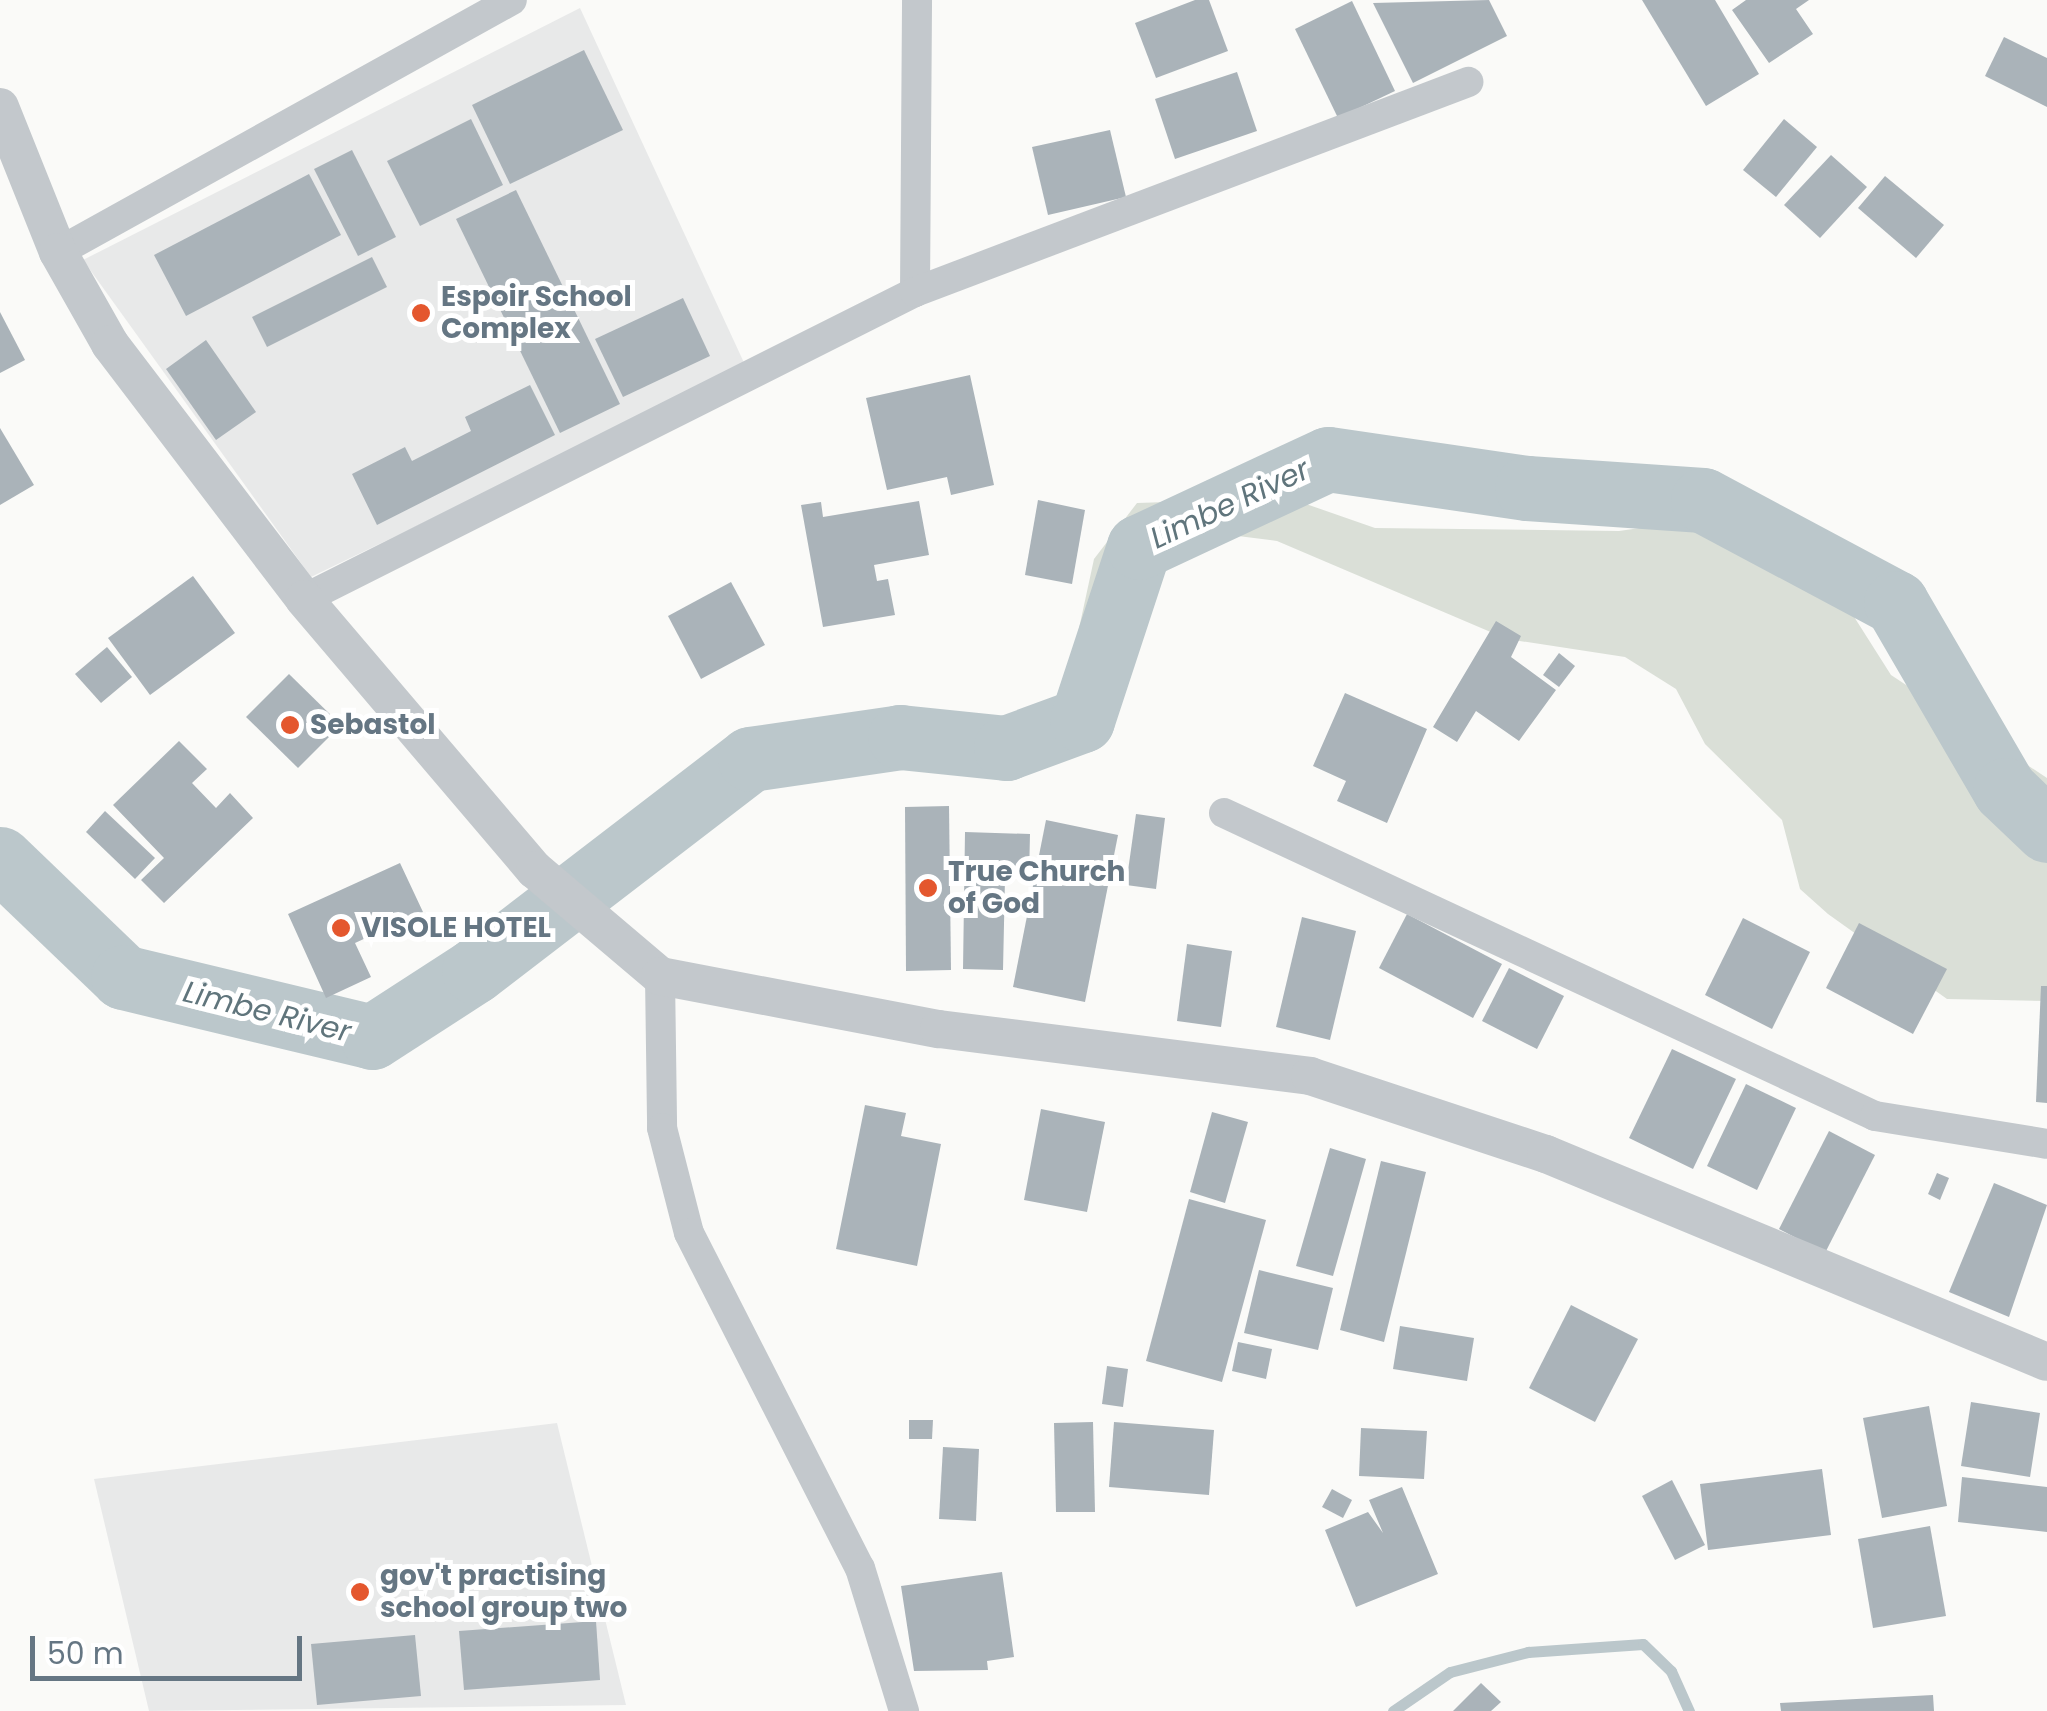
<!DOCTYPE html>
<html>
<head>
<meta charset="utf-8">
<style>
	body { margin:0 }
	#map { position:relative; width:2047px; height:1711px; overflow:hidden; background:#fafaf8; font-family:Poppins,sans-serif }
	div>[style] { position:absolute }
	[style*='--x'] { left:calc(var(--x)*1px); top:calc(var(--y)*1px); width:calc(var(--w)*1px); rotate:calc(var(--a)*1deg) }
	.built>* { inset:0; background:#e8e9e9 }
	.green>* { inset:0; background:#dadfd7 }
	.stream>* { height:11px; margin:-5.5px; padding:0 5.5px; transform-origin:5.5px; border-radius:5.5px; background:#bbc7cb }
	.river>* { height:65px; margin:-32.5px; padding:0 32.5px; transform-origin:32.5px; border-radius:32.5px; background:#bbc7cb }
	.building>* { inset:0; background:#aab3b9 }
	.minor>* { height:30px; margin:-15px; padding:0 15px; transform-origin:15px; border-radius:15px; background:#c3c8cc }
	.tertiary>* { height:38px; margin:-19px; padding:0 19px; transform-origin:19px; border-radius:19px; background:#c3c8cc }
	.dots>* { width:28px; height:28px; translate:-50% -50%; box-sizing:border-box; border:5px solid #fff; border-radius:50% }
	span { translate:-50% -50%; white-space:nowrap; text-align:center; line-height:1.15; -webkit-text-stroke:10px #fff; paint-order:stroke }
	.poi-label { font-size:28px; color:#657683; font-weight:700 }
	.left { translate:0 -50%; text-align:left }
	.water-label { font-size:30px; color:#60757c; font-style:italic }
	.scale { position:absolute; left:30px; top:1636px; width:272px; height:45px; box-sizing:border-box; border:5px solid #657683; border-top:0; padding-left:12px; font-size:30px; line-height:35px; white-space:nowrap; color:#657683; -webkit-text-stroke:8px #fff; paint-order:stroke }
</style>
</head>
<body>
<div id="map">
	<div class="built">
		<div style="clip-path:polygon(580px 8px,746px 367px,311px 577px,83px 260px)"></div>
		<div style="clip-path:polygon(557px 1423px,626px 1705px,149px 1711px,94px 1479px)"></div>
	</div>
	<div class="green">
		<div style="clip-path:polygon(1208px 480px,1243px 482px,1375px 528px,1619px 531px,1689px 521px,1762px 529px,1793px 542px,1825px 571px,1891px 675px,2047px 778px,2047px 1001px,1947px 999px,1828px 914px,1800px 889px,1782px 820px,1705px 744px,1676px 689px,1625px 657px,1507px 639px,1277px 541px,1238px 536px,1163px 571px,1145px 591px,1132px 653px,1118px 669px,1087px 663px,1078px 633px,1094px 559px,1137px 503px,1167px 502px)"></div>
	</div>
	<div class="stream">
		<div style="--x:1393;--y:1711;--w:69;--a:-34.4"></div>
		<div style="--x:1450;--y:1672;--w:81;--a:-14.4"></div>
		<div style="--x:1528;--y:1652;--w:115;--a:-4"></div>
		<div style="--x:1643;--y:1644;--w:39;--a:44"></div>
		<div style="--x:1671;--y:1671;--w:44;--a:65.8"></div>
	</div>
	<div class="river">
		<div style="--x:0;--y:859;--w:170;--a:43.8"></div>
		<div style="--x:123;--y:977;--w:256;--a:13.5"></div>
		<div style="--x:372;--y:1037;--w:121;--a:-32.9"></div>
		<div style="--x:474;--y:971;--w:348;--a:-37.5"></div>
		<div style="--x:750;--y:759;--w:152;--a:-8.3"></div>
		<div style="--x:900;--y:737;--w:107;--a:5.9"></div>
		<div style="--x:1006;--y:748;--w:81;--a:-20.2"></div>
		<div style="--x:1082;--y:720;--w:182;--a:-71.8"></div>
		<div style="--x:1139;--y:547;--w:208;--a:-25"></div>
		<div style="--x:1328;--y:459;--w:201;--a:8.3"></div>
		<div style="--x:1527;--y:488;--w:176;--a:3.9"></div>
		<div style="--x:1703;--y:500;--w:219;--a:28.1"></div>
		<div style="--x:1896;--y:603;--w:216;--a:59.8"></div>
		<div style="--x:2005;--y:790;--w:58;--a:43.6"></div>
	</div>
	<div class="building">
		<div style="clip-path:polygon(1195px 0,1209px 0,1228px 51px,1156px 78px,1135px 23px)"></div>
		<div style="clip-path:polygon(1489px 0,1507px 36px,1413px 83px,1373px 3px)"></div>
		<div style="clip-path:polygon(1642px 0,1715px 0,1759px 74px,1706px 106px)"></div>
		<div style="clip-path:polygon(1746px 0,1809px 0,1796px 9px,1813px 34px,1769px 63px,1732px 10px)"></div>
		<div style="clip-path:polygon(1352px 1px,1395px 91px,1338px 118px,1295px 29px)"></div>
		<div style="clip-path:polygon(2004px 37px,2047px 58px,2047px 107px,1985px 76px)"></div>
		<div style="clip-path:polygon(584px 50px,623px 130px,510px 184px,472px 105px)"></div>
		<div style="clip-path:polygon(1237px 72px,1257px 131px,1175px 159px,1155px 99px)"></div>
		<div style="clip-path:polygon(471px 119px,503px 185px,420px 226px,387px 161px)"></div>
		<div style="clip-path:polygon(1784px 119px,1817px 147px,1776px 197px,1743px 170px)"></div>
		<div style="clip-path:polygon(1110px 130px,1126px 197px,1048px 215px,1032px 147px)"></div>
		<div style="clip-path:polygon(352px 150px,396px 237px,358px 256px,314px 169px)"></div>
		<div style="clip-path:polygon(1831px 155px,1867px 187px,1820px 238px,1784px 205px)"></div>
		<div style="clip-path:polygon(309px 174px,341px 235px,186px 316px,154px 255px)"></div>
		<div style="clip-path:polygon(1885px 176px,1944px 225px,1916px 258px,1858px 208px)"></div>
		<div style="clip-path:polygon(516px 190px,620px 404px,560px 433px,456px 219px)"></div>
		<div style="clip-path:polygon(372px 257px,387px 287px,267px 347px,252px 317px)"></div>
		<div style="clip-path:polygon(683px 298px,710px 356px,623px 397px,595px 339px)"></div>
		<div style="clip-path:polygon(0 312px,25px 360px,0 373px)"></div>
		<div style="clip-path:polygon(206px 340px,256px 412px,216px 440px,166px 369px)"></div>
		<div style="clip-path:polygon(970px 375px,994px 485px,951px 495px,947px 477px,887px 490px,866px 398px)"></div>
		<div style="clip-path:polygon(530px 385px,555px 435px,377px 525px,352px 474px,405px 447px,412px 461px,471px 431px,465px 417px)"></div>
		<div style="clip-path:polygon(0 428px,34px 485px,0 505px)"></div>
		<div style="clip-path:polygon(1038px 500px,1085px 510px,1072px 584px,1025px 575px)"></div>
		<div style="clip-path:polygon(919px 501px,929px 555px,874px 565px,877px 581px,888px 579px,895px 615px,823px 627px,801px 505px,821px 502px,823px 517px)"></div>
		<div style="clip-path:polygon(193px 576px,235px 633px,150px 695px,108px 638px)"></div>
		<div style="clip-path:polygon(731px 582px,765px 645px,701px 679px,668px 616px)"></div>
		<div style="clip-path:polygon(1496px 621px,1521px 636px,1511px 657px,1556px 690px,1519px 741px,1476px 711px,1457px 742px,1433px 727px)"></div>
		<div style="clip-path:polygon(107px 647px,132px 677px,101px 703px,75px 674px)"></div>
		<div style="clip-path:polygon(1559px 653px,1575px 666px,1559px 687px,1543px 675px)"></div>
		<div style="clip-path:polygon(289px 674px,341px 725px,298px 768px,246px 717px)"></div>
		<div style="clip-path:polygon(1345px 693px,1427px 729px,1387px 823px,1337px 801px,1346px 781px,1313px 766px)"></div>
		<div style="clip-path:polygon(179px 741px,207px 769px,192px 783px,216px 808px,230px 793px,253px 818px,164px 903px,141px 880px,164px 858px,113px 805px)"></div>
		<div style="clip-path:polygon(949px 806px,951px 970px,906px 971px,905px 807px)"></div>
		<div style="clip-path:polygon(105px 811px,155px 858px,135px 879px,86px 832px)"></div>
		<div style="clip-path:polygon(1136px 814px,1165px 818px,1156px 889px,1126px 885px)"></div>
		<div style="clip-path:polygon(1046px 820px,1118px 835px,1085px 1002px,1013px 987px)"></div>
		<div style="clip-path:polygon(965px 832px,1030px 834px,1029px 878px,1005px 878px,1003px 970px,963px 969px)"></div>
		<div style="clip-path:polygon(400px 863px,423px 912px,355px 943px,371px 977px,326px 998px,288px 914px)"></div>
		<div style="clip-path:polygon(1407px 914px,1502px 964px,1473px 1018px,1379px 968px)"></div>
		<div style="clip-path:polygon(1302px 917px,1356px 931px,1330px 1040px,1276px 1027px)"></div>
		<div style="clip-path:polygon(1743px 918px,1810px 952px,1772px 1029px,1705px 995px)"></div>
		<div style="clip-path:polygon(1859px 923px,1947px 969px,1913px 1034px,1826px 988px)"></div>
		<div style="clip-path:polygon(1187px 944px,1232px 951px,1221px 1027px,1177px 1021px)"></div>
		<div style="clip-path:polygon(1509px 968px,1564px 996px,1537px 1049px,1482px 1021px)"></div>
		<div style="clip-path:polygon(2041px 986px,2047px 986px,2047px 1103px,2036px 1102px)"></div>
		<div style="clip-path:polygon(1672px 1049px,1736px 1079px,1693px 1169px,1629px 1138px)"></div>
		<div style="clip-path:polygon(1746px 1084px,1796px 1108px,1757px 1190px,1707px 1166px)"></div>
		<div style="clip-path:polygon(865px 1105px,906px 1113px,901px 1136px,941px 1144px,917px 1266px,836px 1249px)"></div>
		<div style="clip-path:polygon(1041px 1109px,1105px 1122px,1087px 1212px,1024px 1200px)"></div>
		<div style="clip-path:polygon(1212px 1112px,1248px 1122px,1225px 1203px,1190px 1192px)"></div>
		<div style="clip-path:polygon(1829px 1131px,1875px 1155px,1825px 1253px,1779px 1229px)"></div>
		<div style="clip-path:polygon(1330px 1148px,1366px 1159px,1333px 1276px,1296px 1266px)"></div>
		<div style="clip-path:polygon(1381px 1161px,1426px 1172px,1384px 1342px,1340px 1330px)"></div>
		<div style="clip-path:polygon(1937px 1173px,1949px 1178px,1940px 1200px,1928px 1194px)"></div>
		<div style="clip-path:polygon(1994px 1183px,2047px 1205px,2009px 1317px,1949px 1292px)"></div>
		<div style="clip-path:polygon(1189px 1199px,1266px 1220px,1222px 1382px,1146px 1361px)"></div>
		<div style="clip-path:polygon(1259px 1270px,1333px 1288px,1318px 1350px,1244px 1333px)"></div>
		<div style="clip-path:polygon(1571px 1305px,1638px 1339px,1595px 1422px,1529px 1388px)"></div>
		<div style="clip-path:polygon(1400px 1326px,1474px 1338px,1467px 1381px,1393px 1369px)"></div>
		<div style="clip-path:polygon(1238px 1342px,1272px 1349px,1266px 1379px,1232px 1371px)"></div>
		<div style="clip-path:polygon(1107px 1366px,1128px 1369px,1123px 1407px,1102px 1404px)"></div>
		<div style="clip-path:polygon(1971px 1402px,2040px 1413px,2030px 1477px,1961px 1466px)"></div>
		<div style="clip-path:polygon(1929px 1406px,1947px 1506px,1882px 1518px,1863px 1418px)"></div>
		<div style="clip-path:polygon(909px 1420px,933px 1420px,932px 1439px,909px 1439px)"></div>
		<div style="clip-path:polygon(1093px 1422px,1095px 1512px,1056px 1512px,1054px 1423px)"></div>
		<div style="clip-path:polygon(1114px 1422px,1214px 1430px,1209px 1495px,1109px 1487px)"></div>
		<div style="clip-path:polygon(1361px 1428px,1427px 1431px,1424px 1479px,1359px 1476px)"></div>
		<div style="clip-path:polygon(943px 1447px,979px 1449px,976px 1521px,939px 1519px)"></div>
		<div style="clip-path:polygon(1822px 1469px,1831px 1535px,1708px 1550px,1700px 1484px)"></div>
		<div style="clip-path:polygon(1962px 1477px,2047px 1487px,2047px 1532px,1958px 1522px)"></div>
		<div style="clip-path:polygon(1672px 1480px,1705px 1545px,1675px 1560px,1642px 1496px)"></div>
		<div style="clip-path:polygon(1402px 1487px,1438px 1574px,1356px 1607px,1325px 1530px,1368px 1512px,1383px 1533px,1369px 1500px)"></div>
		<div style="clip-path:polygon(1332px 1489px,1352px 1500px,1343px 1518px,1322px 1507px)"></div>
		<div style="clip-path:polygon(1930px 1526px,1946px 1616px,1873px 1628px,1858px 1539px)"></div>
		<div style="clip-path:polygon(1002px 1572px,1014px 1657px,987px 1661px,988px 1670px,914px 1671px,901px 1586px)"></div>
		<div style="clip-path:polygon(596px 1621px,600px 1680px,464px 1690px,459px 1631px)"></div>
		<div style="clip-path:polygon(415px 1635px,421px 1696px,317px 1705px,311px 1644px)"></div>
		<div style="clip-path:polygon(1481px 1683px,1501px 1702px,1491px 1711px,1453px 1711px)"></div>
		<div style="clip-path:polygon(1933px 1695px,1934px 1711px,1781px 1711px,1780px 1703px)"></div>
	</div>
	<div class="minor">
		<div style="--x:58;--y:252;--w:519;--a:-29.03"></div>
		<div style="--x:915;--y:292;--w:292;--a:-89.6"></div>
		<div style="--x:304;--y:599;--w:684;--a:-26.68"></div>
		<div style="--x:915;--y:292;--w:592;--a:-20.79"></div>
		<div style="--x:1224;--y:813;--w:718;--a:24.96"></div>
		<div style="--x:1875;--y:1116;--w:174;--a:9.2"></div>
		<div style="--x:660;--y:976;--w:152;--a:89.2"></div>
		<div style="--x:662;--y:1128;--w:108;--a:75.6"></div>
		<div style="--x:689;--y:1233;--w:376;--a:63"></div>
		<div style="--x:860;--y:1568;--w:150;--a:72.9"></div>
	</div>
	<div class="tertiary">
		<div style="--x:0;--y:107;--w:156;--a:68.2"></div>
		<div style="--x:58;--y:252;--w:106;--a:60.5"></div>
		<div style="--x:110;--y:344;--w:320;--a:52.7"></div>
		<div style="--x:304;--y:599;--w:356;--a:49.6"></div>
		<div style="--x:535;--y:870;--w:164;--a:40.3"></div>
		<div style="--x:660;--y:976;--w:284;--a:10.8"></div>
		<div style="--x:939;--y:1029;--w:374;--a:7.2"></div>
		<div style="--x:1310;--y:1076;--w:249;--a:18.3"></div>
		<div style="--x:1546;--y:1154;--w:542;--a:22.55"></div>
	</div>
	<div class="dots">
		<div style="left:421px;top:313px;background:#e4572e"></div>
		<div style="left:290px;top:725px;background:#e4572e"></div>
		<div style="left:928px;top:888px;background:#e4572e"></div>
		<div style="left:341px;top:928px;background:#e4572e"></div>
		<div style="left:360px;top:1592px;background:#e4572e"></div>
	</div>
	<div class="poi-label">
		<span class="left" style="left:441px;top:313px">Espoir School<br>Complex</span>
		<span class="left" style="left:310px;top:725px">Sebastol</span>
		<span class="left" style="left:948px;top:888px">True Church<br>of God</span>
		<span class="left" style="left:361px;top:928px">VISOLE HOTEL</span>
		<span class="left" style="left:380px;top:1592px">gov't practising<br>school group two</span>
	</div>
	<div class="water-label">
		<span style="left:1230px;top:504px;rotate:-25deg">Limbe River</span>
		<span style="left:267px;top:1012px;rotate:14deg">Limbe River</span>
	</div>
	<div class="scale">50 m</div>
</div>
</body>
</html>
